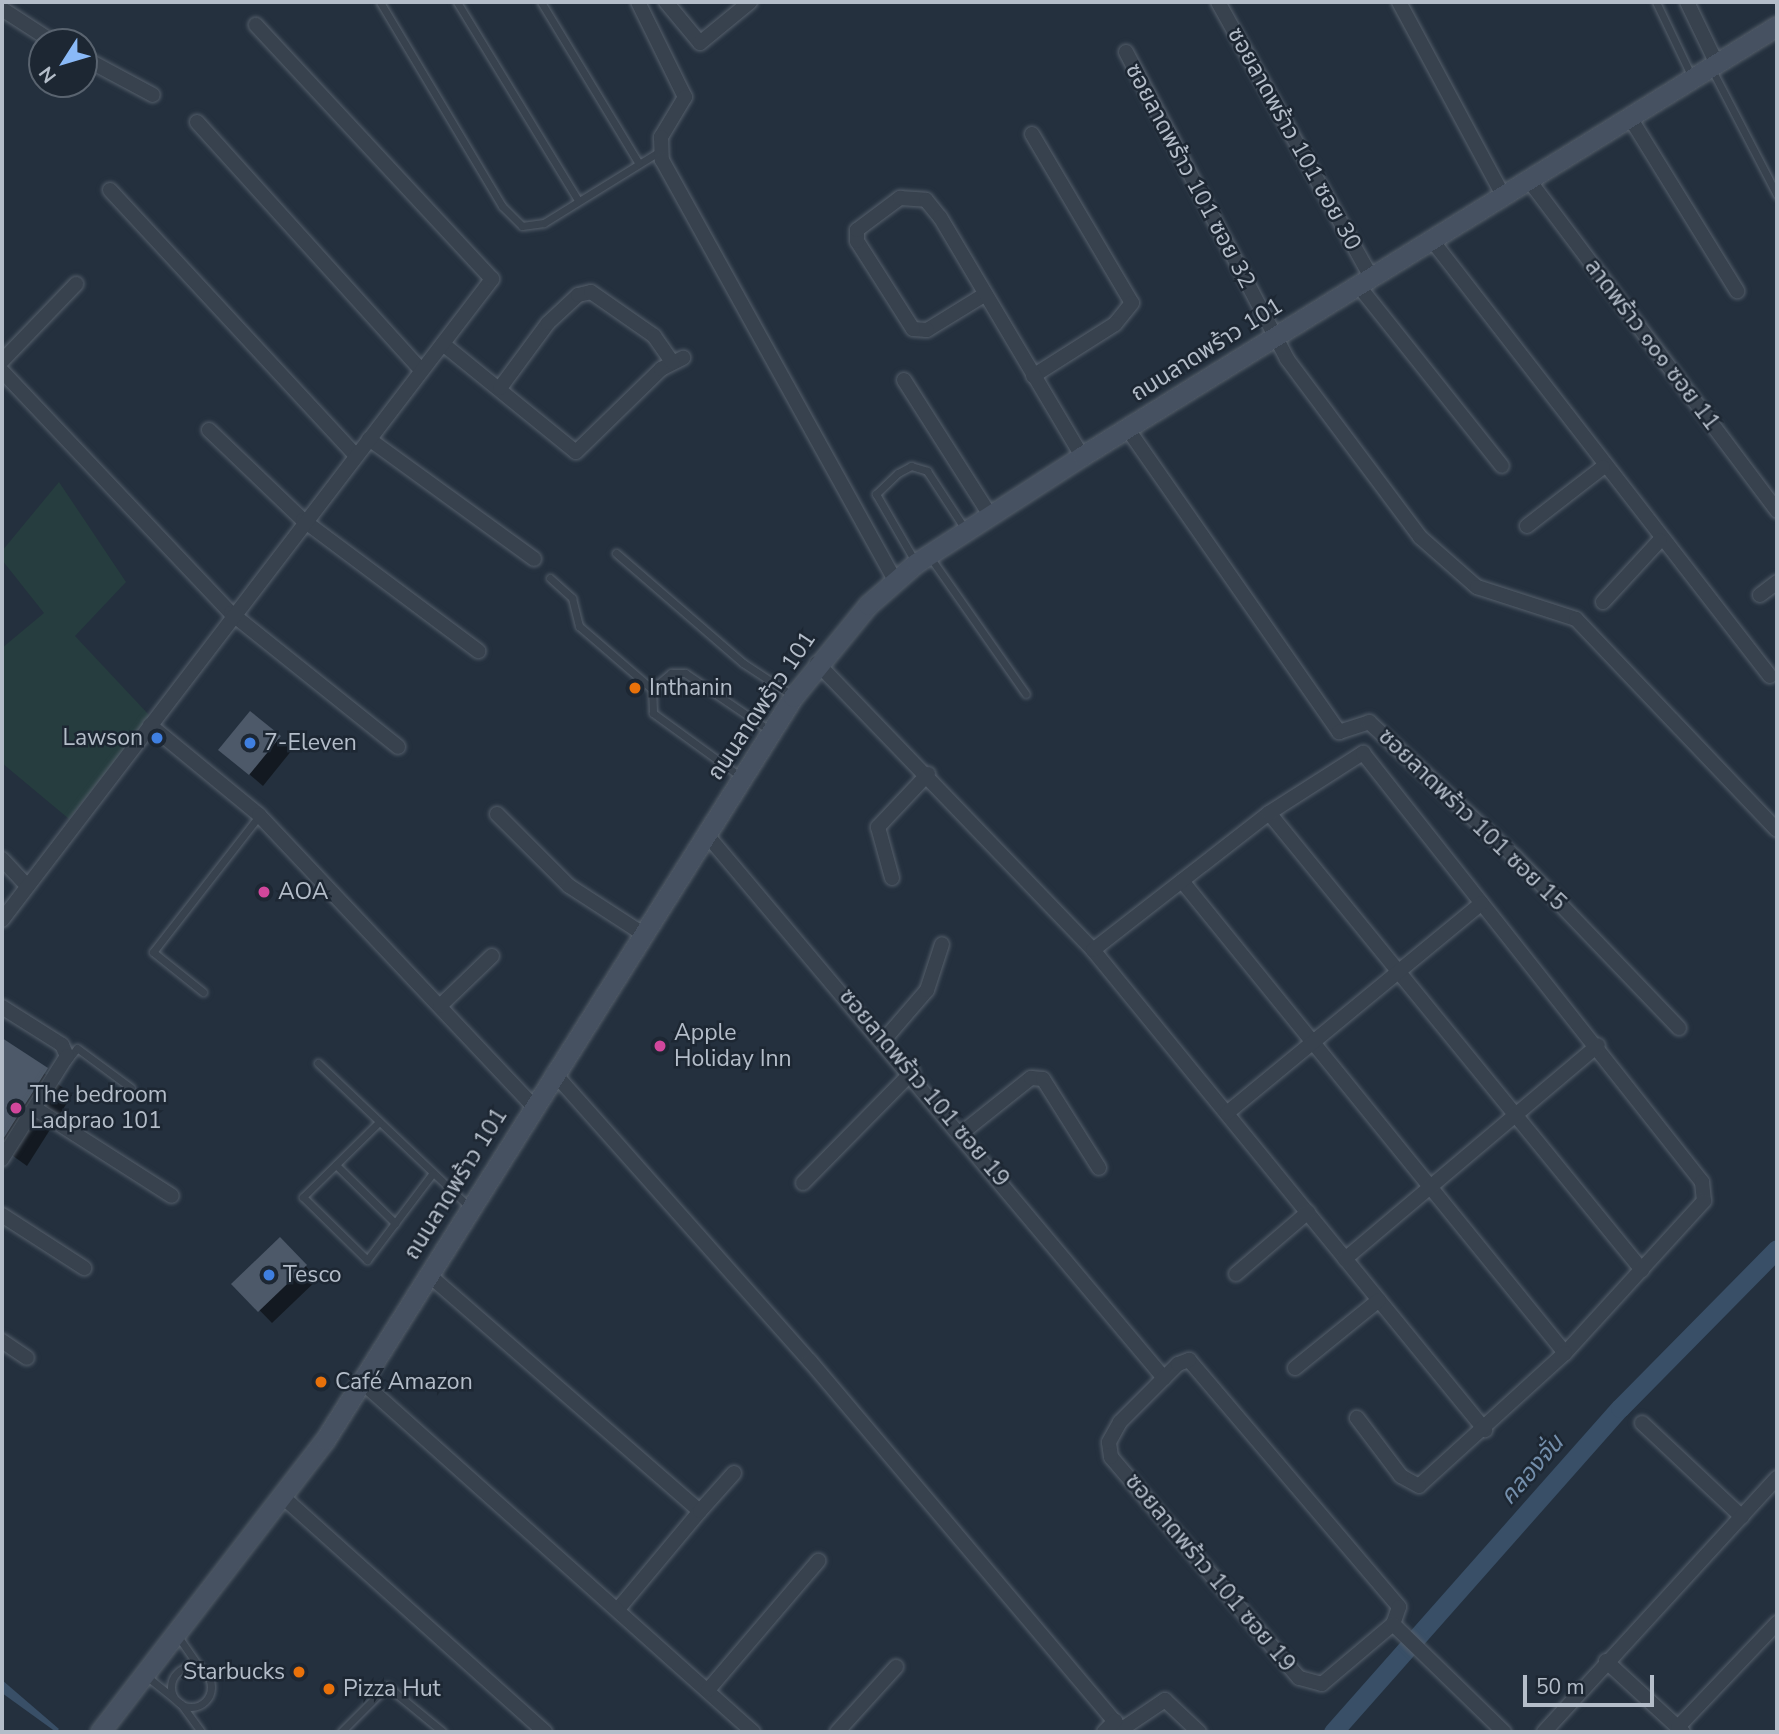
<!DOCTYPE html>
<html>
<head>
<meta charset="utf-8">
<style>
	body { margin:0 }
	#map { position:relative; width:1779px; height:1734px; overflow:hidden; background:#24303e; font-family:"Nunito Sans","Noto Sans Thai",sans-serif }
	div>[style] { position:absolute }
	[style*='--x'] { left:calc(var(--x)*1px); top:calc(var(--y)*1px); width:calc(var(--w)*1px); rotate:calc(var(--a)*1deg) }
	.green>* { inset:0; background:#263d3f }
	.water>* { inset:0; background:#394f67 }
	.shadow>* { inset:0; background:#0007 }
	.canal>* { height:19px; margin:-9.5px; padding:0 9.5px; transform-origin:9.5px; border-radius:9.5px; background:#394f67 }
	.building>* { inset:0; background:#4d5969 }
	.roads { filter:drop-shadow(0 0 2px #56606c) drop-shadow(0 0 2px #56606c) }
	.lane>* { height:7px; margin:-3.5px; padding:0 3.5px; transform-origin:3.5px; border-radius:3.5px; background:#38424e }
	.lane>.ring { margin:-3.5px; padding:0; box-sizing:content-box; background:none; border:7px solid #38424e; border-radius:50% }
	.street>* { height:14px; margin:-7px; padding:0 7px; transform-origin:7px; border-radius:7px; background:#38424e }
	.secondary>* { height:19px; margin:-9.5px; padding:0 9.5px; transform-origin:9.5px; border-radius:9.5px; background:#465161 }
	.dots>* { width:19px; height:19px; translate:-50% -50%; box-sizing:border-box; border:4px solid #1d2733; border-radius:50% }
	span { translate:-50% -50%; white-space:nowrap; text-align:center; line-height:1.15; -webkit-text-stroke:5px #1d2733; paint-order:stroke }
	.street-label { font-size:23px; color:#b4bdc9 }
	.poi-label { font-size:23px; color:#b4bdc9 }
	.left { translate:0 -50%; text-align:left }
	.right { translate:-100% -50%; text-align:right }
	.water-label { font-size:24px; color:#748fac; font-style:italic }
	.frame { position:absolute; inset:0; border:4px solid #b4bdc9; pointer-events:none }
	.north { position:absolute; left:28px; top:28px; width:70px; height:70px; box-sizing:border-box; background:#1d2733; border:2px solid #59636f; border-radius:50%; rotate:233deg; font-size:19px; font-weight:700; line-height:28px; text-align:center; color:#b4bdc9 }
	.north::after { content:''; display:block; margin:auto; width:24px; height:32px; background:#8ab9f7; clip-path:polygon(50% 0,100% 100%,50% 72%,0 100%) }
	.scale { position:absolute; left:1523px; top:1675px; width:131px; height:32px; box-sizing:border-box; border:4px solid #b4bdc9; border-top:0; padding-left:9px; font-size:21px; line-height:24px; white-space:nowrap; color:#b4bdc9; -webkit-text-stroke:5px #1d2733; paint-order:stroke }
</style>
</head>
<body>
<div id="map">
	<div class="green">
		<div style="clip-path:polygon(59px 482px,126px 582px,75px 636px,150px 716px,69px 819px,2px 763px,2px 648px,44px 613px,2px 560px,2px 551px)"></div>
	</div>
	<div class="water">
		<div style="clip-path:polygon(2px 1680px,59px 1729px,56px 1732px,2px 1693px)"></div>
	</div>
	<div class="shadow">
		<div style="clip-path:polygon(250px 714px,292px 750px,263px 786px,221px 750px)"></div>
		<div style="clip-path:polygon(2px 1040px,72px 1095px,27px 1166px,2px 1148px)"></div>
		<div style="clip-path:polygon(280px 1240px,318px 1279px,272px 1323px,234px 1284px)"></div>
	</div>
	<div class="canal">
		<div style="--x:1333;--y:1732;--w:433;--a:-48.5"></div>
		<div style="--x:1620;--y:1408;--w:223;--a:-45.4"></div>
	</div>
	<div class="building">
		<div style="clip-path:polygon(250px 711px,281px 736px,249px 775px,218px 750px)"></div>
		<div style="clip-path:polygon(2px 1038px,48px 1068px,2px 1141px)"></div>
		<div style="clip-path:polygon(280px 1237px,307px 1265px,258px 1312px,231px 1284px)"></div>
	</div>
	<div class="roads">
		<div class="lane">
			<div style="--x:380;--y:2;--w:238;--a:59.1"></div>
			<div style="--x:502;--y:206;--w:28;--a:45"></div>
			<div style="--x:522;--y:226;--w:22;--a:-8"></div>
			<div style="--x:544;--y:223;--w:137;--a:-31.8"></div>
			<div style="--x:457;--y:2;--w:232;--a:58.6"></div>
			<div style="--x:541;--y:2;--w:189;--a:58.8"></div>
			<div style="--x:1656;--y:2;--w:83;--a:64.4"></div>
			<div style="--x:1712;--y:70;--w:141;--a:62.5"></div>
			<div style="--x:616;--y:553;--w:168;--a:40.9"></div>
			<div style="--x:743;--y:663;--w:60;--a:33.4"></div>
			<div style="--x:930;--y:557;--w:167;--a:55"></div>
			<div style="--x:916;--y:563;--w:80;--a:-120.1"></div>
			<div style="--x:876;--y:494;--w:30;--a:-44"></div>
			<div style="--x:898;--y:473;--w:15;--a:-28"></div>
			<div style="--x:911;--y:466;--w:17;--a:17"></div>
			<div style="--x:927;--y:471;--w:69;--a:56.8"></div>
			<div style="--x:550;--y:578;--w:30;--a:42"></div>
			<div style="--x:572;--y:598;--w:29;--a:76"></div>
			<div style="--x:579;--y:626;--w:96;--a:40.8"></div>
			<div style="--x:741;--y:777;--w:109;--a:-144"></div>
			<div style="--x:653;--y:713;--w:24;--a:-92"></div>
			<div style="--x:652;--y:689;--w:25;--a:-40"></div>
			<div style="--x:671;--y:673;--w:14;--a:0"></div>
			<div style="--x:685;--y:673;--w:102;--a:34.2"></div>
			<div style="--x:203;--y:992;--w:64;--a:-141.3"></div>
			<div style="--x:153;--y:952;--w:172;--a:-52.1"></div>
			<div style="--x:67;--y:1061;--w:16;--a:-52"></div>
			<div style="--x:77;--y:1048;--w:67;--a:36.5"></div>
			<div style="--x:318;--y:1063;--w:210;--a:43.6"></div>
			<div style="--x:379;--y:1122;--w:107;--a:135.4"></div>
			<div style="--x:303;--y:1197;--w:90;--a:44.5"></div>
			<div style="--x:367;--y:1260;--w:108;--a:-52.9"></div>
			<div style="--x:336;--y:1165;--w:83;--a:44.5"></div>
			<div style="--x:177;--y:1635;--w:44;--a:55.2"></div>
			<div class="ring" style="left:171px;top:1667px;width:33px;height:33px"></div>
			<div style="--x:145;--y:1675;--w:46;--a:38.9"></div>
			<div style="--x:181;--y:1704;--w:34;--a:54"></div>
			<div style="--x:341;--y:1732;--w:65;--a:-45"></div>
			<div style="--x:387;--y:1686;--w:72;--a:39.4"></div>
		</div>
		<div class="street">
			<div style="--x:638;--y:2;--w:106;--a:63.7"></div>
			<div style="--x:685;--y:97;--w:47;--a:121"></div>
			<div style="--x:661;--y:137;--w:23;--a:88"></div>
			<div style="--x:662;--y:160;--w:480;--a:61"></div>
			<div style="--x:666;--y:2;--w:53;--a:50.3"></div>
			<div style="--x:700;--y:43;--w:65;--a:-39.4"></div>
			<div style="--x:1218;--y:2;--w:315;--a:60.9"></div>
			<div style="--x:1399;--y:2;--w:219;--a:61.7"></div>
			<div style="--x:1687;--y:2;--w:67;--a:64.2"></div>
			<div style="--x:2;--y:9;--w:61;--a:32.9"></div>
			<div style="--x:1126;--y:52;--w:347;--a:62.3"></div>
			<div style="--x:1287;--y:359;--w:222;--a:53.2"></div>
			<div style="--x:1420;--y:537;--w:76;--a:41.3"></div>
			<div style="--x:1477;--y:587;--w:104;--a:17.9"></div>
			<div style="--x:1576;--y:619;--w:291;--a:46.4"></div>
			<div style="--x:84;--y:58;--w:78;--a:28.2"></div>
			<div style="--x:1629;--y:116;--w:206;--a:58.3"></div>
			<div style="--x:197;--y:122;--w:333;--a:47.9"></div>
			<div style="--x:1032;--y:134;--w:196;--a:59.4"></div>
			<div style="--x:1132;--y:303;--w:27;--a:129"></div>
			<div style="--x:1115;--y:324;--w:97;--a:147.6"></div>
			<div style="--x:1528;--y:179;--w:415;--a:53.1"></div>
			<div style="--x:110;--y:190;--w:357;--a:47.2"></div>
			<div style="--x:1431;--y:239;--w:553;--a:52.2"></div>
			<div style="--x:1358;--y:285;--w:231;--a:51.5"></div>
			<div style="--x:984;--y:295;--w:67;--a:148.4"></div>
			<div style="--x:927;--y:330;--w:14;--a:-176"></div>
			<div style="--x:913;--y:329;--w:104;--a:-122.5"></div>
			<div style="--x:857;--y:241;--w:11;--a:-90"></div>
			<div style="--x:857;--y:230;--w:54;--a:-36.7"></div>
			<div style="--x:900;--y:198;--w:26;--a:4"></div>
			<div style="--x:926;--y:200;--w:22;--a:51"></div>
			<div style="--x:940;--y:217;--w:278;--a:59.3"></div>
			<div style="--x:443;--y:344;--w:171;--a:39.1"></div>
			<div style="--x:576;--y:452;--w:119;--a:-44.3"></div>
			<div style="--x:661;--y:369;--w:25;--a:-27"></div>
			<div style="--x:2;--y:361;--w:107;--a:-46.1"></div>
			<div style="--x:2;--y:371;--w:333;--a:46.6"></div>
			<div style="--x:231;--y:613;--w:214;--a:38.7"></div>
			<div style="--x:904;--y:380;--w:160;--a:57.5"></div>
			<div style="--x:500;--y:388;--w:81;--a:-53.6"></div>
			<div style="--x:548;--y:323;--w:41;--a:-43"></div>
			<div style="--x:578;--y:295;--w:13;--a:-13"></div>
			<div style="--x:591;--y:292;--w:77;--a:34.9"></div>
			<div style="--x:654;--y:336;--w:32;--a:55"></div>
			<div style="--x:1127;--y:428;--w:371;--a:55.1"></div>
			<div style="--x:1339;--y:732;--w:32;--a:-18"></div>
			<div style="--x:1369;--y:722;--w:199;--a:42.8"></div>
			<div style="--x:1515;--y:857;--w:237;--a:46.2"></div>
			<div style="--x:209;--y:430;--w:130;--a:43.8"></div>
			<div style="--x:303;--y:520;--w:219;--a:36.8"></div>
			<div style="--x:369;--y:439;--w:204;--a:36"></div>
			<div style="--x:1527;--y:526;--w:96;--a:-37.8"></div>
			<div style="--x:1760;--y:595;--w:21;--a:-37"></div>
			<div style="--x:1603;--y:602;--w:84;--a:-47.4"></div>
			<div style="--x:817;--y:663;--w:398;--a:46.1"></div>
			<div style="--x:1093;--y:950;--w:620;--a:50.76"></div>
			<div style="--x:150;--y:725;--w:141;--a:39.5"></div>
			<div style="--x:259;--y:815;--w:400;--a:46.7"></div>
			<div style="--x:1269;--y:813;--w:590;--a:50.78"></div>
			<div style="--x:497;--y:814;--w:102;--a:45"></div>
			<div style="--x:569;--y:886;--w:88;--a:33"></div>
			<div style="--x:707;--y:835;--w:710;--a:49.92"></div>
			<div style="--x:2;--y:859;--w:37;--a:47"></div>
			<div style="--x:892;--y:878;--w:53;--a:-105.4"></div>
			<div style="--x:878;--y:827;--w:73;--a:-46.7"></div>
			<div style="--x:1182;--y:881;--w:608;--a:50.94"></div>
			<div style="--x:2;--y:920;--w:807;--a:-52.6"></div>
			<div style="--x:492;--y:279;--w:347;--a:-132.9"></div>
			<div style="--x:1093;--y:950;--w:223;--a:-37.9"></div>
			<div style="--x:1269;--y:813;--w:112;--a:-32.6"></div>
			<div style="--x:1363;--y:753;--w:547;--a:51.68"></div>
			<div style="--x:1702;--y:1182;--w:19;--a:84"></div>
			<div style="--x:1704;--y:1201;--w:206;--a:132.4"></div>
			<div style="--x:1565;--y:1353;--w:197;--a:137.7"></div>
			<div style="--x:1419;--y:1486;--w:21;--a:-151"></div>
			<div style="--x:1401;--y:1476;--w:73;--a:-127.2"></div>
			<div style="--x:440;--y:1006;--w:72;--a:-43.9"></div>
			<div style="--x:2;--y:1007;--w:71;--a:32.3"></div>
			<div style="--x:62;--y:1045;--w:12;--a:66"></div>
			<div style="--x:67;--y:1056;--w:122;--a:122.3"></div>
			<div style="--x:884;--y:1040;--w:66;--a:-49.3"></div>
			<div style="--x:927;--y:990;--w:48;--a:-71.9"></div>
			<div style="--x:554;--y:1073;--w:385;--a:48.4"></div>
			<div style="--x:810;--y:1361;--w:486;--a:49.8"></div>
			<div style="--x:36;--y:1109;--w:161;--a:32.6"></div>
			<div style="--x:1227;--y:1113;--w:330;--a:-39.5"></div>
			<div style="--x:963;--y:1132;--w:87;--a:-38.5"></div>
			<div style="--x:1031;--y:1078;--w:12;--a:5"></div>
			<div style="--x:1043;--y:1079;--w:105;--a:57.8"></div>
			<div style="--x:803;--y:1183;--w:156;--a:-45.5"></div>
			<div style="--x:2;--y:1215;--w:98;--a:32.9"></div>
			<div style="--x:1345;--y:1259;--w:331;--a:-40.2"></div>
			<div style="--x:1236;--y:1274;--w:95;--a:-40.7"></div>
			<div style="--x:429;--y:1275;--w:359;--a:41.1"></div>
			<div style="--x:700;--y:1511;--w:128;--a:129.9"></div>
			<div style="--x:2;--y:1341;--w:30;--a:34"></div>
			<div style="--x:1189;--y:1360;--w:324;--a:49.6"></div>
			<div style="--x:1399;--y:1607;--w:18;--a:109"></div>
			<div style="--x:1393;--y:1624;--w:93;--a:139.8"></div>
			<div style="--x:1322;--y:1684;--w:24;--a:-165"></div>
			<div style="--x:1299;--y:1678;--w:290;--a:-130.4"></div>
			<div style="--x:1111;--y:1457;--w:15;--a:-98"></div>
			<div style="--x:1109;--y:1442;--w:23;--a:-61"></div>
			<div style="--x:1120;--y:1422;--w:82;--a:-45"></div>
			<div style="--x:1178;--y:1364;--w:12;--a:-20"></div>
			<div style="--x:1295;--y:1368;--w:108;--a:-39"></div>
			<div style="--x:362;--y:1382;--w:525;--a:41.83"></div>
			<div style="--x:1642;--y:1423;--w:137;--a:43.2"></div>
			<div style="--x:283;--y:1497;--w:352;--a:41.9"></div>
			<div style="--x:700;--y:1511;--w:51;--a:-48.2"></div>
			<div style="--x:1393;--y:1624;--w:155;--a:44.2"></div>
			<div style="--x:1606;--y:1661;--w:105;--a:42.7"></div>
			<div style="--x:708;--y:1690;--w:170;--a:-49.5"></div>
			<div style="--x:1678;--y:1727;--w:144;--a:-46.4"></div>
			<div style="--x:1122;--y:1729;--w:52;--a:-34"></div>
			<div style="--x:1165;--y:1700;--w:47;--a:43.3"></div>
			<div style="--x:837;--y:1732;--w:88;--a:-47.8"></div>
			<div style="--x:1104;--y:1732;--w:16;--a:-45"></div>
			<div style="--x:1544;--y:1732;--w:345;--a:-47.5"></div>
		</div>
		<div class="secondary">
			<div style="--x:100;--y:1732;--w:369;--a:-52.4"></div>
			<div style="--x:325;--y:1440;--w:878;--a:-57.79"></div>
			<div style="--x:793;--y:697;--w:119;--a:-50.8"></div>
			<div style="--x:868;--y:605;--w:64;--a:-41.2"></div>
			<div style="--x:916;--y:563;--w:197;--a:-32.8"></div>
			<div style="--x:1082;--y:456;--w:817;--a:-31.75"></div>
		</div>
	</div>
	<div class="dots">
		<div style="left:635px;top:688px;background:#e8710a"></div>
		<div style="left:157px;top:738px;background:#3f7fe0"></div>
		<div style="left:250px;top:743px;background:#3f7fe0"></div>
		<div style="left:264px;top:892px;background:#d1479c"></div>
		<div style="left:660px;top:1046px;background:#d1479c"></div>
		<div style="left:16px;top:1108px;background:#d1479c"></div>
		<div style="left:269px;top:1275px;background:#3f7fe0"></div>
		<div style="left:321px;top:1382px;background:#e8710a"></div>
		<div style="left:299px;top:1672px;background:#e8710a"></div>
		<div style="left:329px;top:1689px;background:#e8710a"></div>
	</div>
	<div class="street-label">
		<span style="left:1294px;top:139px;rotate:61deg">ซอยลาดพร้าว 101 ซอย 30</span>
		<span style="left:1190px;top:176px;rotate:62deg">ซอยลาดพร้าว 101 ซอย 32</span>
		<span style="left:1652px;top:345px;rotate:53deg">ลาดพร้าว ๑๐๑ ซอย 11</span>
		<span style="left:1207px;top:350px;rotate:-32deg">ถนนลาดพร้าว 101</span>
		<span style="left:762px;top:706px;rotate:-56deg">ถนนลาดพร้าว 101</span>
		<span style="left:1472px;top:820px;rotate:44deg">ซอยลาดพร้าว 101 ซอย 15</span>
		<span style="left:924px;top:1088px;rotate:50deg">ซอยลาดพร้าว 101 ซอย 19</span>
		<span style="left:456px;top:1184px;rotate:-58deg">ถนนลาดพร้าว 101</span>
		<span style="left:1210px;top:1573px;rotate:50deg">ซอยลาดพร้าว 101 ซอย 19</span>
	</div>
	<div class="poi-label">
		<span class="left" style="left:649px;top:688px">Inthanin</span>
		<span class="right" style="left:143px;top:738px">Lawson</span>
		<span class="left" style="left:264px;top:743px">7-Eleven</span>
		<span class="left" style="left:278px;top:892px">AOA</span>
		<span class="left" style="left:674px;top:1046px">Apple<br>Holiday Inn</span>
		<span class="left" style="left:30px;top:1108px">The bedroom<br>Ladprao 101</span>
		<span class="left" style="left:283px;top:1275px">Tesco</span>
		<span class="left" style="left:335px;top:1382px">Café Amazon</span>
		<span class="right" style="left:285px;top:1672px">Starbucks</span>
		<span class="left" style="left:343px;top:1689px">Pizza Hut</span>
	</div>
	<div class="water-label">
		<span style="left:1532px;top:1470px;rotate:-49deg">คลองจั่น</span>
	</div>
	<div class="frame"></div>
	<div class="north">N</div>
	<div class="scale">50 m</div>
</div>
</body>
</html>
